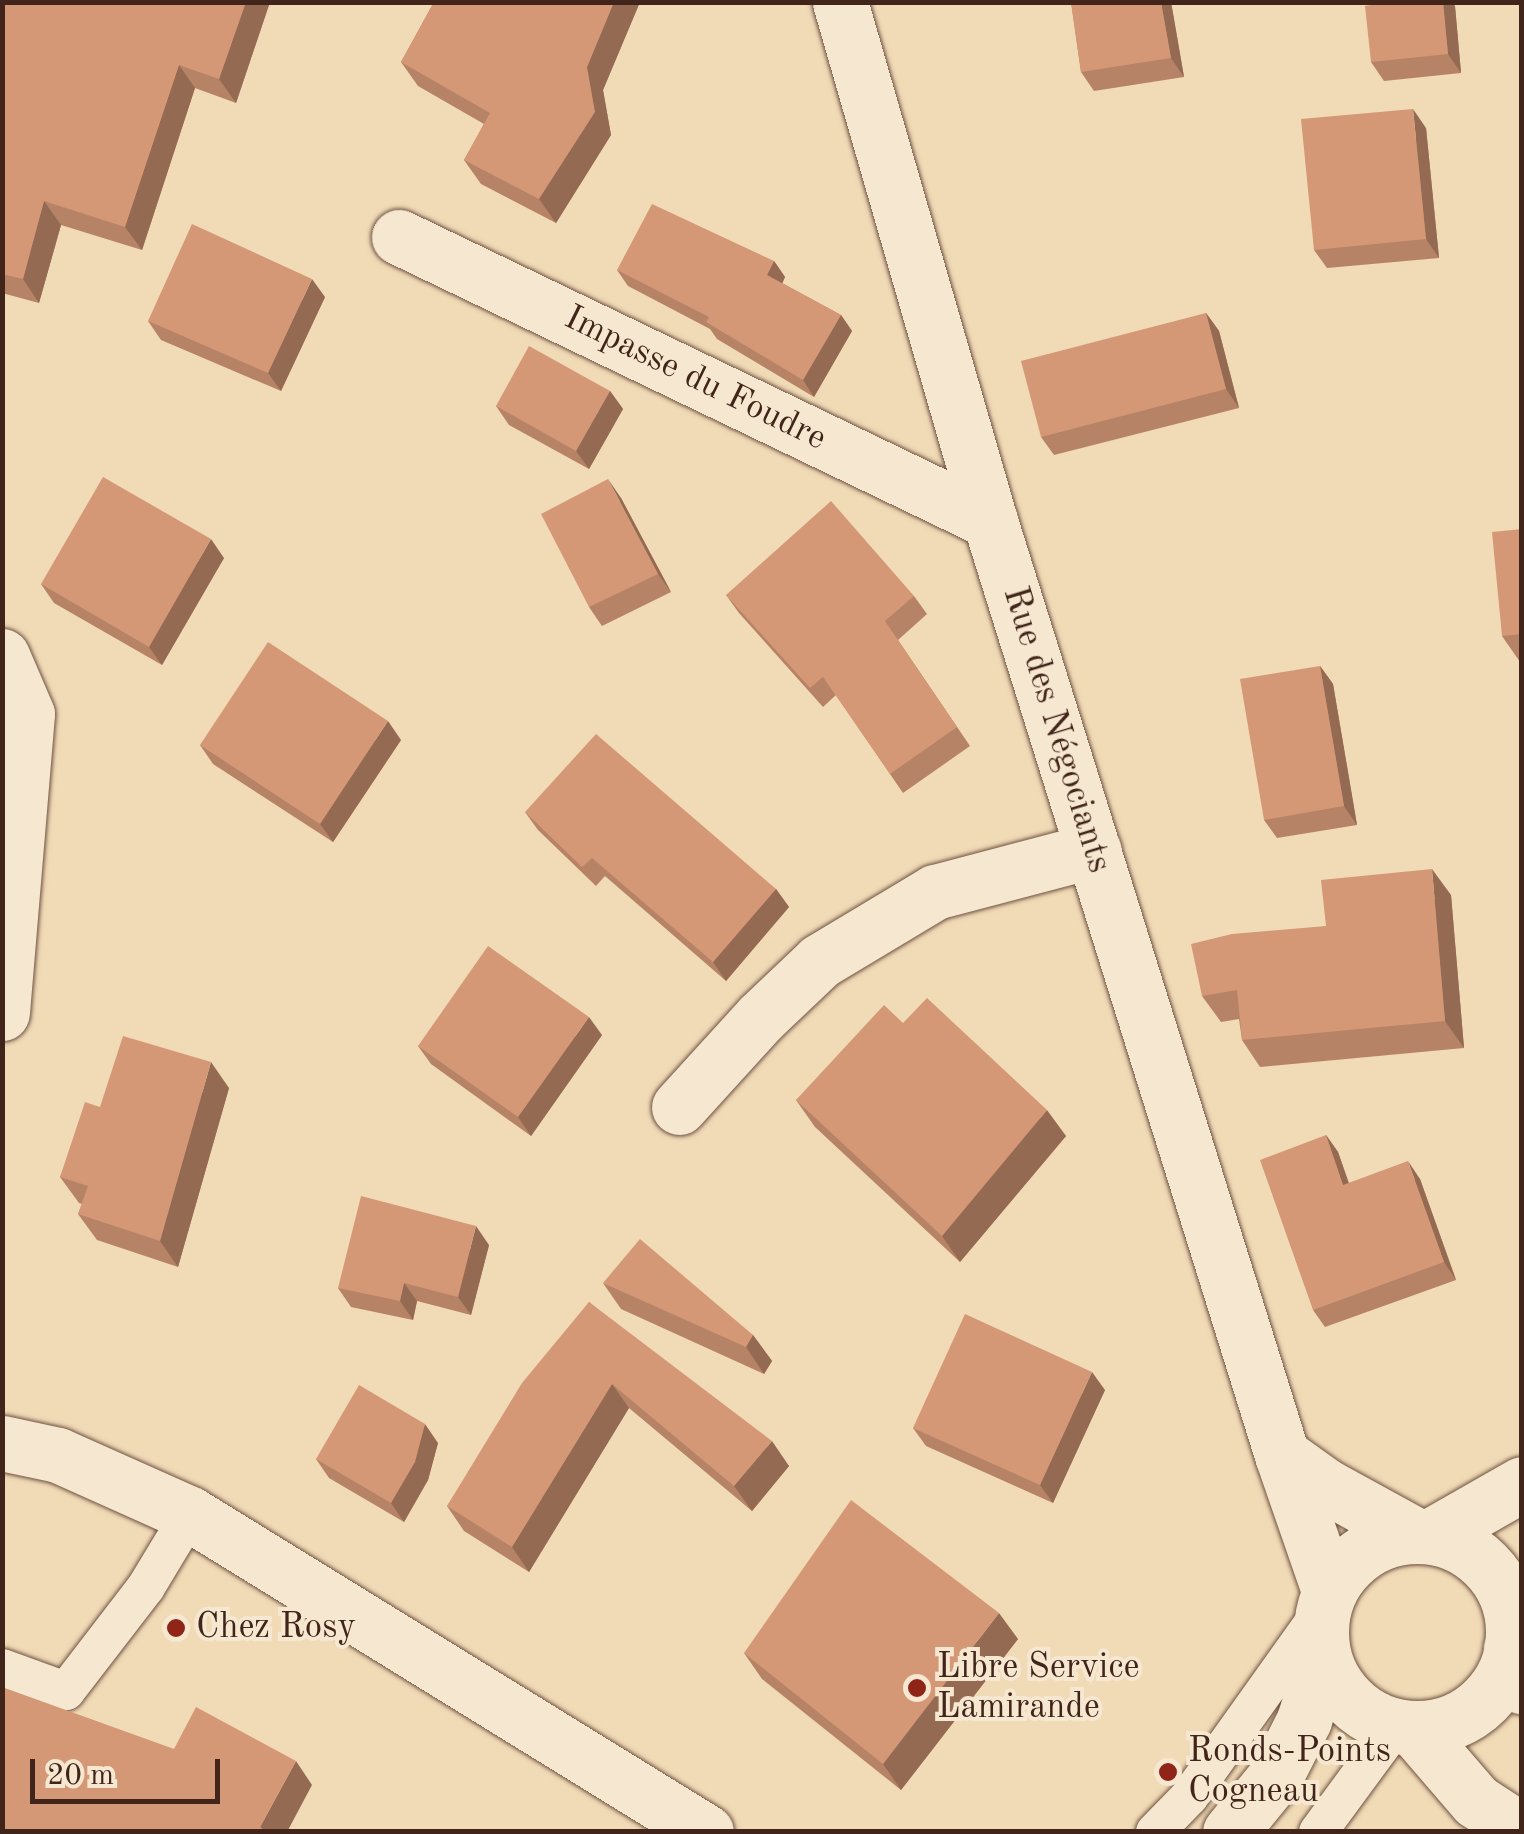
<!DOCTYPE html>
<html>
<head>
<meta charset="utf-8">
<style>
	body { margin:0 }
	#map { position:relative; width:1524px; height:1834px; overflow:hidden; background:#f1dab6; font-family:"Old Standard TT",serif }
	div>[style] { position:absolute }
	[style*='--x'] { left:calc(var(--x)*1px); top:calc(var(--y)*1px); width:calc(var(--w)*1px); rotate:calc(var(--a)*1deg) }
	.roads { filter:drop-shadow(0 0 2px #6e5241) drop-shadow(0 0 2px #6e5241) }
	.lane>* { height:38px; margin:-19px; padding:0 19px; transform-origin:19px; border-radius:19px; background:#f6e7d0 }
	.street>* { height:55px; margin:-27.5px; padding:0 27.5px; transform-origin:27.5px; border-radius:27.5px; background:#f6e7d0 }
	.secondary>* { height:55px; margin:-27.5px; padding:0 27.5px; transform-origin:27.5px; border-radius:27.5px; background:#f6e7d0 }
	.secondary>.ring { margin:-27.5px; padding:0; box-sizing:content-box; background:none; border:55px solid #f6e7d0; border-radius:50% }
	.wall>* { inset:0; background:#b68366 }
	.shaded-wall>* { inset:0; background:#946a53 }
	.building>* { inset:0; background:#d49877 }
	.dots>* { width:28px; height:28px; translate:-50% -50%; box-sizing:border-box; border:5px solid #f6e7d0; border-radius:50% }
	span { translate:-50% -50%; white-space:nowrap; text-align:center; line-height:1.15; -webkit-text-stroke:8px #f6e7d0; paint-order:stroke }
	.street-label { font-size:35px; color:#42251a }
	.poi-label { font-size:35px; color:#42251a }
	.left { translate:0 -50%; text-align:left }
	.frame { position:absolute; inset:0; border:5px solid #42251a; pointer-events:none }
	.scale { position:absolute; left:30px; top:1759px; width:190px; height:45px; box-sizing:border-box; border:5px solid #42251a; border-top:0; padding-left:12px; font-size:30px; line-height:35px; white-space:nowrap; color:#42251a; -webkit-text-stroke:8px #f6e7d0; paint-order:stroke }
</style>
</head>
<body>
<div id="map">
	<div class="roads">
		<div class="lane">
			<div style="--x:2;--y:1668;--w:68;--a:19.8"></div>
			<div style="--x:66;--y:1691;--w:131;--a:-52.4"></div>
			<div style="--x:146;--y:1587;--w:85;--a:-58.9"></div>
			<div style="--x:1155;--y:1832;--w:49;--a:-45.8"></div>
			<div style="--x:1189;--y:1797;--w:227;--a:-54.5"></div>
			<div style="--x:1318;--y:1832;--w:130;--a:-53.7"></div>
		</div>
		<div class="street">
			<div style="--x:840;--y:2;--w:540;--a:73.88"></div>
			<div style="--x:990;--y:521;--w:979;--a:72.64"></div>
			<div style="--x:1282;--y:1455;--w:144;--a:70.9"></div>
			<div style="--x:399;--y:237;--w:656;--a:25.67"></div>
			<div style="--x:2;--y:656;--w:63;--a:66.7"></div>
			<div style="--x:27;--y:714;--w:300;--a:94.8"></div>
			<div style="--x:679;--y:1107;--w:122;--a:-47.7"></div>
			<div style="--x:761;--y:1017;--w:81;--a:-43.5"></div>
			<div style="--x:820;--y:961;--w:134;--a:-31"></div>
			<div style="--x:935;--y:892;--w:164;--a:-14.8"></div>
			<div style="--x:2;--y:1443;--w:57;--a:12.1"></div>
			<div style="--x:58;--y:1455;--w:145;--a:24.1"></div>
			<div style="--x:190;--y:1514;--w:606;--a:31.64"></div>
			<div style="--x:1282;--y:1455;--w:52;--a:35.5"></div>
			<div style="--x:1324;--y:1485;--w:104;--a:28.8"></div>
			<div style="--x:1511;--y:1648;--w:40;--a:74"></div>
			<div style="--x:1414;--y:1729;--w:95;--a:49.3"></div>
			<div style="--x:1476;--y:1801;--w:55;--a:33.1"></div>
		</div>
		<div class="secondary">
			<div class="ring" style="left:1321px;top:1536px;width:137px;height:137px"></div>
			<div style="--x:1431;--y:1536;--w:105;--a:-29.7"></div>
			<div style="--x:1230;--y:1832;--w:71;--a:-50.7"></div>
			<div style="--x:1275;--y:1777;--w:64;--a:-63"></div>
			<div style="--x:1304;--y:1720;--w:58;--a:-72.8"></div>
			<div style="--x:1321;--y:1665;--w:29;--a:-92"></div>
		</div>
	</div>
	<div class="wall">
		<div style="clip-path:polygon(2px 2px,270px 2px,236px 103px,195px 88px,142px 250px,61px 225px,39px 303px,2px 293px)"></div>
		<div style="clip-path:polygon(434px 2px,640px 2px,603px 90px,611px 135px,556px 223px,481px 184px,464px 160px,484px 124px,418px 86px,401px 62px)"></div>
		<div style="clip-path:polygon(1071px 2px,1171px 2px,1184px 77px,1094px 91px,1081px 72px)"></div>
		<div style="clip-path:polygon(1390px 4px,1455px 6px,1461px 73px,1384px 81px,1371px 62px)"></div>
		<div style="clip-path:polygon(1426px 128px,1439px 258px,1327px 268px,1314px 250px)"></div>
		<div style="clip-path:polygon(774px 261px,785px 277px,782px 283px,841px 315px,852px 331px,814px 397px,717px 339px,710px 329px,628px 286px,617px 270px)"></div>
		<div style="clip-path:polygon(325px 297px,281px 391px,161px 340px,148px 321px)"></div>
		<div style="clip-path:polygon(1206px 313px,1219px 331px,1239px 408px,1054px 455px,1041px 437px)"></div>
		<div style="clip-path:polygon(610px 391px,623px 409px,589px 469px,509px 425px,496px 406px)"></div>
		<div style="clip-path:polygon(621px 498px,671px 592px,602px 626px,589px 607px)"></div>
		<div style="clip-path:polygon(1522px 529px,1522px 662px,1520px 662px,1502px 636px)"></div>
		<div style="clip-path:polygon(224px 558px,162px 665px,54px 603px,41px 584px)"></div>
		<div style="clip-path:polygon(726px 595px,914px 596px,927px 614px,898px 640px,970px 746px,903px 793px,836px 695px,823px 707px,739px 613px)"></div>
		<div style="clip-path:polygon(1320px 666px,1333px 684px,1357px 825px,1277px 838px,1264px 820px)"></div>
		<div style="clip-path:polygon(401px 740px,333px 842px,213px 764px,200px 745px)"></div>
		<div style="clip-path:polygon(525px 812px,776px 889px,789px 907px,726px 981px,605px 876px,596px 886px,538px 830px)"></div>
		<div style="clip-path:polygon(1451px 895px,1464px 1048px,1260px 1067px,1242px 1040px,1239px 1019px,1221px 1022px,1202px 996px,1326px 926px)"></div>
		<div style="clip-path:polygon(903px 1023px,1066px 1136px,960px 1262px,815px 1127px,796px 1100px)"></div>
		<div style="clip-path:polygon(602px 1035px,531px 1136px,431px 1064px,418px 1046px)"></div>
		<div style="clip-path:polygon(229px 1088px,178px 1267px,97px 1240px,78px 1214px,82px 1204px,79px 1203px,60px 1177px,100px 1107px)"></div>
		<div style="clip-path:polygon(1326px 1135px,1338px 1152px,1349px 1183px,1420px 1179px,1456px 1280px,1325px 1327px,1313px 1310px)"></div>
		<div style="clip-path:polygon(489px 1245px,471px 1315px,417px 1301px,413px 1320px,351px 1307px,338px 1288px)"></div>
		<div style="clip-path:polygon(603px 1283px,753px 1335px,772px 1361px,764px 1374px,621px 1309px)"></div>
		<div style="clip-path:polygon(589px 1302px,789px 1466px,752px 1511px,629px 1408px,529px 1572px,464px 1531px,447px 1506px)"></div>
		<div style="clip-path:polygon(1105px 1390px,1053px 1503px,926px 1446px,913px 1428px)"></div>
		<div style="clip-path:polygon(438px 1443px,428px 1480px,404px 1522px,329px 1478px,316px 1459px)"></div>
		<div style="clip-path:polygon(1018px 1639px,901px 1790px,762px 1679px,744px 1653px)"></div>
	</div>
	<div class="shaded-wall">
		<div style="clip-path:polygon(246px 2px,270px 2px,236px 103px,219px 79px)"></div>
		<div style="clip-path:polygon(614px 2px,640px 2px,603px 90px,611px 135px,556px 223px,539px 199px,587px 67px)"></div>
		<div style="clip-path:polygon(1161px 2px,1171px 2px,1184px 77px,1171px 58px)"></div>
		<div style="clip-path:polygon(1443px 2px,1452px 2px,1455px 6px,1461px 73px,1448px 54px)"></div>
		<div style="clip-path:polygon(179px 65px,195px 88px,142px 250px,125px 227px)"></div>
		<div style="clip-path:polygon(1413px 109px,1426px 128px,1439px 258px,1426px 239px)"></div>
		<div style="clip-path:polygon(44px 201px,61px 225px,39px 303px,23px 279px)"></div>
		<div style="clip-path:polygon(774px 261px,785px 277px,779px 291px,767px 275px)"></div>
		<div style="clip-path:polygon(312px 279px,325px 297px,281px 391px,268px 373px)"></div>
		<div style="clip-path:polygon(1206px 313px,1219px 331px,1239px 408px,1226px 389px)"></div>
		<div style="clip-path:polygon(841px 315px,852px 331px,814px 397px,803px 380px)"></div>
		<div style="clip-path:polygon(610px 391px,623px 409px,589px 469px,576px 451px)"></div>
		<div style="clip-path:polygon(608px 479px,621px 498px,671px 592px,658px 574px)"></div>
		<div style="clip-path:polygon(211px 539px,224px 558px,162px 665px,149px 647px)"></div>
		<div style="clip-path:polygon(1320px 666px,1333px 684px,1357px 825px,1344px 806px)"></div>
		<div style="clip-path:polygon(388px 721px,401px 740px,333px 842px,320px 824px)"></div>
		<div style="clip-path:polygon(1432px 869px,1451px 895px,1464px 1048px,1445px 1021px)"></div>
		<div style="clip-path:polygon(776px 889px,789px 907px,726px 981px,713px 962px)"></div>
		<div style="clip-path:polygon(589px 1017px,602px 1035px,531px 1136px,518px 1117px)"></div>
		<div style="clip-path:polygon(211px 1062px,229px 1088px,178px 1267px,160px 1241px)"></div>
		<div style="clip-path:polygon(1047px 1110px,1066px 1136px,960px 1262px,942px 1236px)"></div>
		<div style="clip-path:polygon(1326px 1135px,1338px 1152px,1355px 1202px,1343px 1185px)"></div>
		<div style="clip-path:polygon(1408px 1161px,1420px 1179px,1456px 1280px,1444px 1262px)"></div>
		<div style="clip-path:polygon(476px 1226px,489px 1245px,471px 1315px,458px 1297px)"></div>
		<div style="clip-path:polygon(404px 1283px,417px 1301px,413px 1320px,400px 1301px)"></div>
		<div style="clip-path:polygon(753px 1335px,772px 1361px,764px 1374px,746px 1347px)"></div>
		<div style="clip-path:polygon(1092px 1372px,1105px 1390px,1053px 1503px,1040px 1485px)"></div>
		<div style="clip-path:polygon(612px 1384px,629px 1408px,529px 1572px,512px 1547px)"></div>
		<div style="clip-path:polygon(425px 1424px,438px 1443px,428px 1480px,404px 1522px,391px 1503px)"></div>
		<div style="clip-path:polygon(772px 1441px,789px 1466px,752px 1511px,734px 1486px)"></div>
		<div style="clip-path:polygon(999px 1613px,1018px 1639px,901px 1790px,883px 1764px)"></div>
		<div style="clip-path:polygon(296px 1761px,312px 1785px,287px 1832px,263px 1832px,260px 1827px)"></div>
	</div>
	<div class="building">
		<div style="clip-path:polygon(2px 2px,246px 2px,219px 79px,179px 65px,125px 227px,44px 201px,23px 279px,2px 274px)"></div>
		<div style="clip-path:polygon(434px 2px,614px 2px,587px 67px,595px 112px,539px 199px,464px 160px,490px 113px,401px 62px)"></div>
		<div style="clip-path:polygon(1071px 2px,1161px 2px,1171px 58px,1081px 72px)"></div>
		<div style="clip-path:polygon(1390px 2px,1443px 2px,1448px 54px,1371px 62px,1365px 6px)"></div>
		<div style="clip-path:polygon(1413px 109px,1426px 239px,1314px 250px,1301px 119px)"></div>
		<div style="clip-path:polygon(652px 204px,774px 261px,767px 275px,841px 315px,803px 380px,706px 322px,709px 317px,617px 270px)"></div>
		<div style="clip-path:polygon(192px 224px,312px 279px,268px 373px,148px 321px)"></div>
		<div style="clip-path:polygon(1206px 313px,1226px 389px,1041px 437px,1021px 361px)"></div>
		<div style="clip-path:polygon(529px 346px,610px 391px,576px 451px,496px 406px)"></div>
		<div style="clip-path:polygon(103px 477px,211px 539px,149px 647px,41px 584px)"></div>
		<div style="clip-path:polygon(608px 479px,658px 574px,589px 607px,541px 514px)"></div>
		<div style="clip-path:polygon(831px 501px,914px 596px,885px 621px,957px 727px,890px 774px,823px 677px,810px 688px,726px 595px)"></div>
		<div style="clip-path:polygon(1522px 529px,1522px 634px,1502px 636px,1492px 532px)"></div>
		<div style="clip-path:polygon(268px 642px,388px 721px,320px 824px,200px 745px)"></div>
		<div style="clip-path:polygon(1320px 666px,1344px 806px,1264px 820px,1240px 679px)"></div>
		<div style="clip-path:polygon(596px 734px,776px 889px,713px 962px,592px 858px,582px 867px,525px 812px)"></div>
		<div style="clip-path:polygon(1432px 869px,1445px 1021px,1242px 1040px,1237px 990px,1202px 996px,1191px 944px,1232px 934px,1326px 926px,1321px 880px)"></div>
		<div style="clip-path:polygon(488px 946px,589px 1017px,518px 1117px,418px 1046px)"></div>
		<div style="clip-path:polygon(927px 998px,1047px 1110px,942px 1236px,796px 1100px,884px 1005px,903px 1023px)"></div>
		<div style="clip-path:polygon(123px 1036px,211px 1062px,160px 1241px,78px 1214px,88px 1186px,60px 1177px,85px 1102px,100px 1107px)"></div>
		<div style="clip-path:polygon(1326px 1135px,1343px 1185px,1408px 1161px,1444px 1262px,1313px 1310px,1260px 1160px)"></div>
		<div style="clip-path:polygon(361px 1196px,476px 1226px,458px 1297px,404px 1283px,400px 1301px,338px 1288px)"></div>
		<div style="clip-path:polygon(640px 1239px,753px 1335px,746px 1347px,603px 1283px)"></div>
		<div style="clip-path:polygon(589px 1302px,772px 1441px,734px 1486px,612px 1384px,512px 1547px,447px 1506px,522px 1383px)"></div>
		<div style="clip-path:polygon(965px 1314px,1092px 1372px,1040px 1485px,913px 1428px)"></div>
		<div style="clip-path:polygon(359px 1385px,425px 1424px,415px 1462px,391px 1503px,316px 1459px)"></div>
		<div style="clip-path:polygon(851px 1500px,999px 1613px,883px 1764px,744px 1653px)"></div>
		<div style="clip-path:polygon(2px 1687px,174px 1749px,196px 1707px,296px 1761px,260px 1827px,267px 1832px,2px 1832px)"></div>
	</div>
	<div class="dots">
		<div style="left:176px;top:1628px;background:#8f2418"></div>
		<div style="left:917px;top:1688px;background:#8f2418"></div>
		<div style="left:1168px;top:1772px;background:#8f2418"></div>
	</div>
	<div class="street-label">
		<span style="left:695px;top:379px;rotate:26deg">Impasse du Foudre</span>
		<span style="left:1056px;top:730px;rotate:73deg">Rue des Négociants</span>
	</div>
	<div class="poi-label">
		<span class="left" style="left:196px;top:1628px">Chez Rosy</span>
		<span class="left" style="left:937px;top:1688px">Libre Service<br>Lamirande</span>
		<span class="left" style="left:1188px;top:1772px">Ronds-Points<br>Cogneau</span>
	</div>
	<div class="frame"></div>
	<div class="scale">20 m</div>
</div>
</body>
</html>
